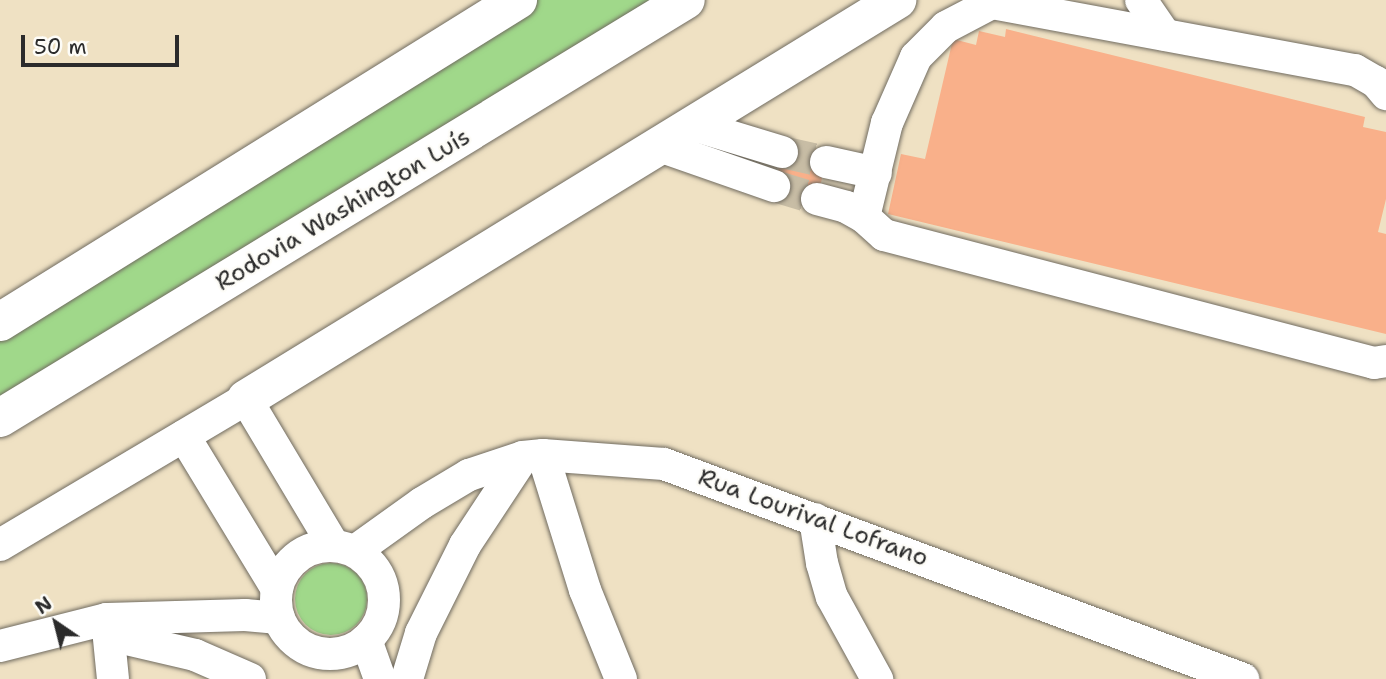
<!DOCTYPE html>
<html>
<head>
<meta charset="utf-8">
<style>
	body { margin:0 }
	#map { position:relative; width:1386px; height:679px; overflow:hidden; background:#efe1c3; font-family:"Shantell Sans",sans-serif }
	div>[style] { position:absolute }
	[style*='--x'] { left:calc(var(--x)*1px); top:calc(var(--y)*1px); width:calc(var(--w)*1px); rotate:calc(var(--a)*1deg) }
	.green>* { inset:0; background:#a0d88a }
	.round { border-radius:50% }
	.building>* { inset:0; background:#f9b08a }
	.minor-tunnel>* { height:32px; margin-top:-16px; transform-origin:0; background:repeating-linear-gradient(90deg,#c8bda5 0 32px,transparent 0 48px) }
	.roads { filter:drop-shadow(0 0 2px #706b60) drop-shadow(0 0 2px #706b60) }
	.minor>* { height:32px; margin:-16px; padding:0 16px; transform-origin:16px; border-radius:16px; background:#fff }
	.minor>.ring { margin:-16px; padding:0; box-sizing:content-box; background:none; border:32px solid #fff; border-radius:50% }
	.highway>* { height:38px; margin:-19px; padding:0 19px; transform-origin:19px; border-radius:19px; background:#fff }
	span { translate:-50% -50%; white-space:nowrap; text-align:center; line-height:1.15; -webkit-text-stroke:5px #fdfcf7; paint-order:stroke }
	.street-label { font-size:24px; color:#2b2b2b }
	.north { position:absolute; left:21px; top:588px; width:70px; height:70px; -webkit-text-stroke:5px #fdfcf7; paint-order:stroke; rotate:325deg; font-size:19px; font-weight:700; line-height:28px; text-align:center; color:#2b2b2b }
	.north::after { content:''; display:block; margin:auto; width:24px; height:32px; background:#2b2b2b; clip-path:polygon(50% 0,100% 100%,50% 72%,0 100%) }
	.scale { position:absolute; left:21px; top:35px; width:158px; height:32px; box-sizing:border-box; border:4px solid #2b2b2b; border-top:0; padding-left:9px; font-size:21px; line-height:24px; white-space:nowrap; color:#2b2b2b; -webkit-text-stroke:5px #fdfcf7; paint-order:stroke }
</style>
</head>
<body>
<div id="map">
	<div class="green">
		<div style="clip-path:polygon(538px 0,657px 0,0 403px,0 333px)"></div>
		<div class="round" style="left:295px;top:563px;width:72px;height:72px"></div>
	</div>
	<div class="building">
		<div style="clip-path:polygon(1006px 29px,1365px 117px,1363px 127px,1386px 132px,1386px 199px,1378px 232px,1386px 234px,1386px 334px,888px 214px,901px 154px,925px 159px,953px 39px,976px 45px,979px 31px,1005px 37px)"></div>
		<div style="clip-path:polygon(784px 143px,828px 152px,816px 204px,773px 194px)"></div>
	</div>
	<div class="minor-tunnel">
		<div style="--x:782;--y:152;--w:45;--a:12.8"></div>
		<div style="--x:774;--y:186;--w:45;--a:16.8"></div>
	</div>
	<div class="roads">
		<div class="minor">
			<div style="--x:1141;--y:0;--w:42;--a:55.6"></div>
			<div style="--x:693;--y:125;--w:93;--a:16.9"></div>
			<div style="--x:659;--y:146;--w:122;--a:19.2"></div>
			<div style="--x:826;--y:162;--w:51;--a:12.4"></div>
			<div style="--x:817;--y:199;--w:30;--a:15"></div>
			<div style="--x:846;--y:207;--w:21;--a:29"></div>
			<div style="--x:864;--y:217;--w:27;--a:42"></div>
			<div style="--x:884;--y:235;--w:506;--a:14.64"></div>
			<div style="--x:1374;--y:363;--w:12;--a:-9"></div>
			<div style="--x:864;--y:217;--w:97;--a:-76.3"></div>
			<div style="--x:887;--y:123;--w:72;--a:-66.3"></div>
			<div style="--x:916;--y:57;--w:42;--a:-45"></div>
			<div style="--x:946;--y:27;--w:52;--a:-27.6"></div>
			<div style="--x:992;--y:3;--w:369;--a:10.5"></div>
			<div style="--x:1355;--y:70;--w:24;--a:30"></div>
			<div style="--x:1376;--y:82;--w:16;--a:50"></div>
			<div style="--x:184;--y:436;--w:179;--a:58.7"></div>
			<div style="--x:543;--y:455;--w:141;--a:72.7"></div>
			<div style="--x:585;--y:590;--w:96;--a:68"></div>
			<div style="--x:815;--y:519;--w:45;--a:81"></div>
			<div style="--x:822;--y:563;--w:35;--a:74"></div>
			<div style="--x:832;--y:597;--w:94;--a:61.2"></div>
			<div style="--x:0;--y:545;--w:286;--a:-30.7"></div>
			<div style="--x:246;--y:399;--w:171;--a:59.1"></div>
			<div class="ring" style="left:276px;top:546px;width:76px;height:76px"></div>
			<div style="--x:355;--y:551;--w:82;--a:-35.6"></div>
			<div style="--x:422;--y:503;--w:55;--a:-30.8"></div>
			<div style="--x:469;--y:475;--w:57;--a:-18.4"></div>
			<div style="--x:523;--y:457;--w:20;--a:-6"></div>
			<div style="--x:543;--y:455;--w:121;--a:4.3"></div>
			<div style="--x:664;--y:464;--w:618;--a:20.37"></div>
			<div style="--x:107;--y:619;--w:60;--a:84.3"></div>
			<div style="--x:109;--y:635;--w:88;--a:13.1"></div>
			<div style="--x:195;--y:655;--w:60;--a:23.6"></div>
			<div style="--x:366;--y:640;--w:41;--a:70.3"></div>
			<div style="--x:0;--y:646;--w:110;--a:-14.2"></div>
			<div style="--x:107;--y:619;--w:138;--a:-1.7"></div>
			<div style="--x:245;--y:615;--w:34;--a:5"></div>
			<div style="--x:407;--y:679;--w:48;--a:-73.1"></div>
			<div style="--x:421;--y:633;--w:98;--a:-63.4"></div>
			<div style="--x:465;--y:545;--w:105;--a:-56.6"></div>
		</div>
		<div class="highway">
			<div style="--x:0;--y:322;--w:610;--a:-31.87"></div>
			<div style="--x:246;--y:399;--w:764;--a:-31.5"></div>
			<div style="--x:0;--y:418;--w:803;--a:-31.36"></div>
		</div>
	</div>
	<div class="street-label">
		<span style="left:343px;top:210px;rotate:-31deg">Rodovia Washington Luís</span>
		<span style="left:813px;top:518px;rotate:20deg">Rua Lourival Lofrano</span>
	</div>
	<div class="north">N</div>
	<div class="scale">50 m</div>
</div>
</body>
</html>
